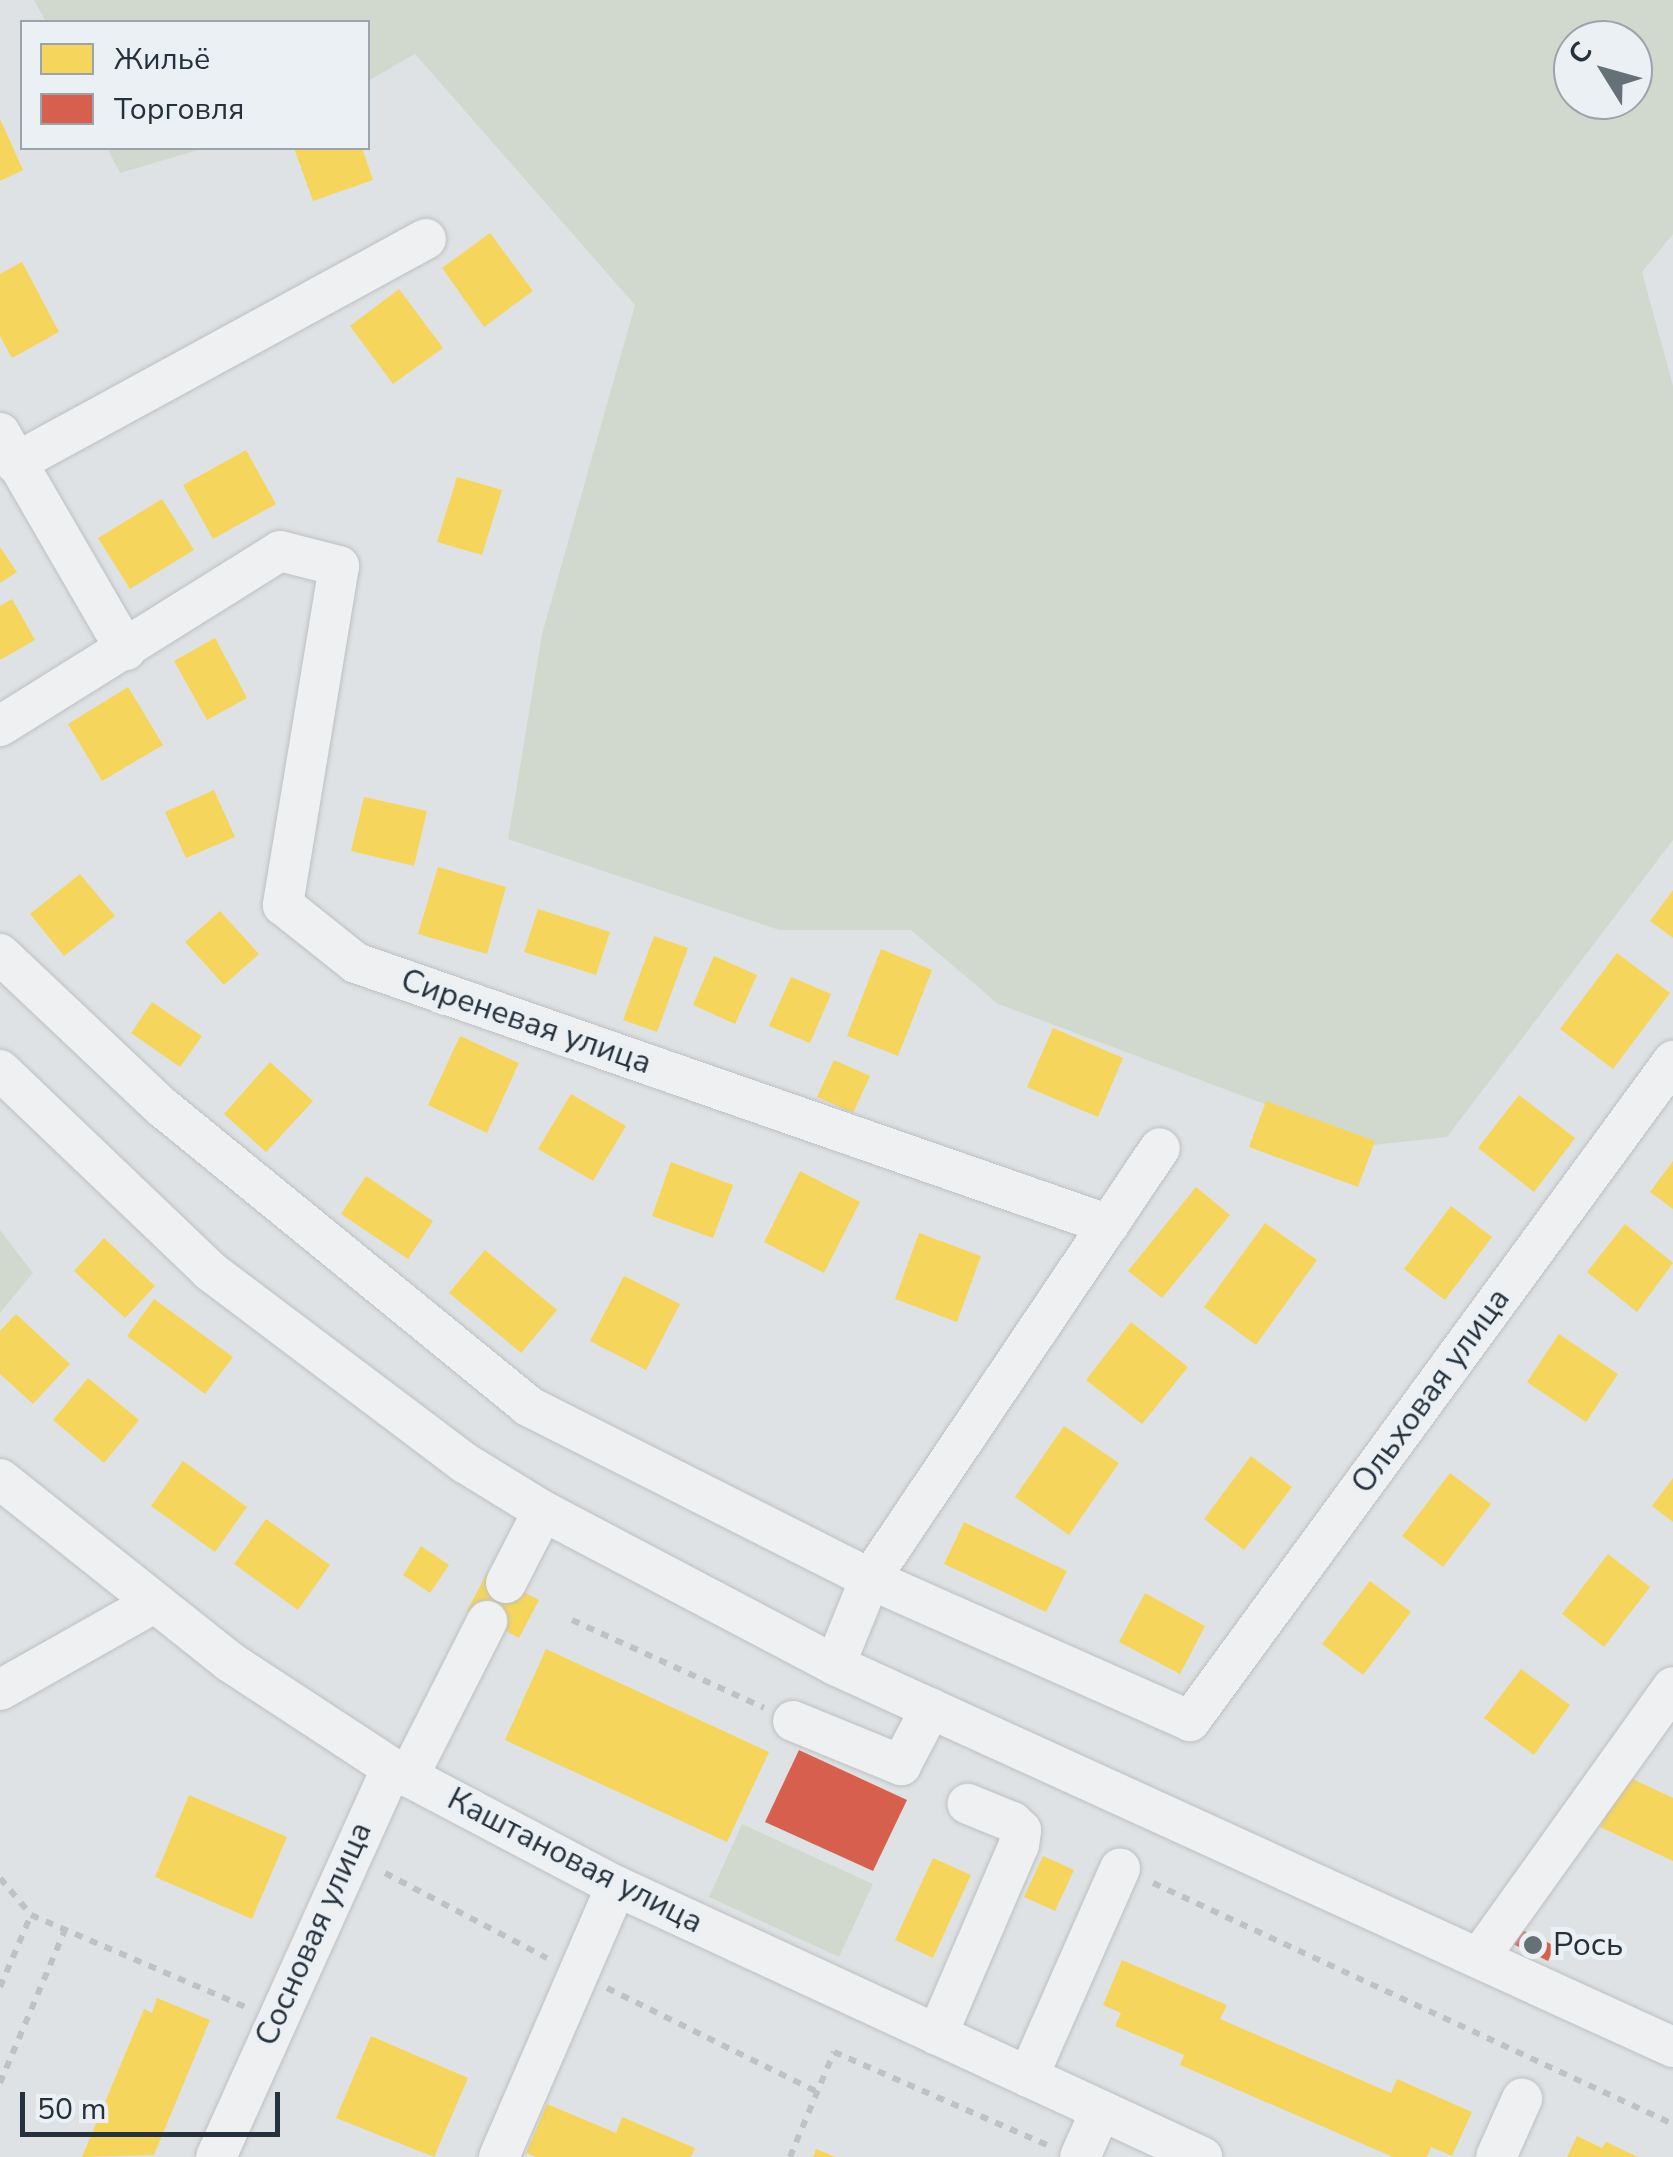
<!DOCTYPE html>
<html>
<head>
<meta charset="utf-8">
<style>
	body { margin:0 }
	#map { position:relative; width:1673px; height:2157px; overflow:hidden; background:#dfe2e4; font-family:"Nunito Sans",sans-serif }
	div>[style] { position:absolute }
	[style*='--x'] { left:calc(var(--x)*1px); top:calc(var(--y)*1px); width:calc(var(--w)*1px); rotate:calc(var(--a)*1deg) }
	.green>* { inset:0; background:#d1d9cf }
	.homes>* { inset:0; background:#f6d55c }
	.shops>* { inset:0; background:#d6604d }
	.path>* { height:6px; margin-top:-3px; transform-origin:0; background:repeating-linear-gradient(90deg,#bec2c4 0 8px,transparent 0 16px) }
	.roads { filter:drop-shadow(0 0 2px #bdc0c2) drop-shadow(0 0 2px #bdc0c2) }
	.minor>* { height:40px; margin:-20px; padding:0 20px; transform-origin:20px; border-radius:20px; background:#eef0f1 }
	.dots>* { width:28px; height:28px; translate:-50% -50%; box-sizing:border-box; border:5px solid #ebf0f5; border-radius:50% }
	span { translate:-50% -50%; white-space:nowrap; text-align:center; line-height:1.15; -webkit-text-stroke:10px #ebf0f5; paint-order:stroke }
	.street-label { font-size:32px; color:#25323d }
	.poi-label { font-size:32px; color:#25323d }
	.left { translate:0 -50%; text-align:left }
	.legend { position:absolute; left:20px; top:20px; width:350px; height:130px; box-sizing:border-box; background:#ebf0f5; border:2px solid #9ca4ab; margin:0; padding:12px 18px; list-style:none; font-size:30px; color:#25323d }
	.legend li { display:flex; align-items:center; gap:20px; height:50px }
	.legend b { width:50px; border:2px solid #9ca4ab }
	.north { position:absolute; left:1553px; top:20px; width:100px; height:100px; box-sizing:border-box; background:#ebf0f5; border:2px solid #9ca4ab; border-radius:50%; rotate:307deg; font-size:28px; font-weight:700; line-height:40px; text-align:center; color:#25323d }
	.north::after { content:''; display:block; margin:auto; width:35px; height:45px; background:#667077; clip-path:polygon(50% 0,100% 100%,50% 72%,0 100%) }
	.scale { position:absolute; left:20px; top:2092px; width:260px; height:45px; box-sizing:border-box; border:5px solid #25323d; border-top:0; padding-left:12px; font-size:30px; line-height:35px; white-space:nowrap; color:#25323d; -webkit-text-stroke:8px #ebf0f5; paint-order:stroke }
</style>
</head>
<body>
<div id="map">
	<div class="green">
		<div style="clip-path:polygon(evenodd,34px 0,1673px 0,1673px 234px,1642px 272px,1673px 386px,1673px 840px,1447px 1137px,1373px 1145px,998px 1004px,911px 930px,779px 930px,508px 839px,542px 634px,635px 305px,415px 54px,368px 81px,368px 22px,46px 22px,34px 0,1573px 40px,1633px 40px,1633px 100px,1573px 100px,1573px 40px)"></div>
		<div style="clip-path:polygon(107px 148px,205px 148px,120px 173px)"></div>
		<div style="clip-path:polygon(0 1230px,33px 1273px,0 1313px)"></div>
		<div style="clip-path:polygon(742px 1824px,873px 1884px,839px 1957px,709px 1897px)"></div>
	</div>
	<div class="homes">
		<div style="clip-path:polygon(0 119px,23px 170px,0 181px)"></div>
		<div style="clip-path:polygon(294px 148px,362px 148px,373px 180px,313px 201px)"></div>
		<div style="clip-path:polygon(490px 233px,533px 291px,484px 327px,442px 268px)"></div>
		<div style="clip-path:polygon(22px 262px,59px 332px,12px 358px,0 336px,0 274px)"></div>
		<div style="clip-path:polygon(399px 289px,443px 348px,393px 384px,350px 326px)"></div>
		<div style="clip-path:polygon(246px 450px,276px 504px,213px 539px,183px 485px)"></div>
		<div style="clip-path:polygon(457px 477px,502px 490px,482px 555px,437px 542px)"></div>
		<div style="clip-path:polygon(162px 499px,194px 550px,130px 589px,98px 538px)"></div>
		<div style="clip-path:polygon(0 547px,17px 572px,0 583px)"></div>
		<div style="clip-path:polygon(12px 599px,35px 640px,0 660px,0 606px)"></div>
		<div style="clip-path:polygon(215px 638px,247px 698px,207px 720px,174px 661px)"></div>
		<div style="clip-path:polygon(128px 687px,163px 745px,102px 781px,68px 724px)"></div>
		<div style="clip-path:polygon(214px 790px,235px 837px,186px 858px,165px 812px)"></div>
		<div style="clip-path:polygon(364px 797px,427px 811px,414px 866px,351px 851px)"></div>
		<div style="clip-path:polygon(438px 867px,506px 887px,487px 954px,418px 934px)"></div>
		<div style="clip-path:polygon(80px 874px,115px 916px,64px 956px,30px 914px)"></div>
		<div style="clip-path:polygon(1673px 890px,1673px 938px,1650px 921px)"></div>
		<div style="clip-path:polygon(538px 909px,610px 932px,596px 975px,524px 952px)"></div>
		<div style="clip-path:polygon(220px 911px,259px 954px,224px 985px,185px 942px)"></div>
		<div style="clip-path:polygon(654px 936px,688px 948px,657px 1032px,623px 1020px)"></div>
		<div style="clip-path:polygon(881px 949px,932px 970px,898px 1056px,847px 1036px)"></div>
		<div style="clip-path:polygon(1617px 953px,1670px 993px,1613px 1069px,1560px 1029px)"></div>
		<div style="clip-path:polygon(714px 956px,757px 975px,735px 1024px,693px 1005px)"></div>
		<div style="clip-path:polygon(791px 977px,831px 994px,810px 1043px,769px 1026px)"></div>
		<div style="clip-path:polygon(152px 1002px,202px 1036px,180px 1067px,131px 1033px)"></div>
		<div style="clip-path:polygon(1053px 1028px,1123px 1058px,1098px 1117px,1027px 1087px)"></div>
		<div style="clip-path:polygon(460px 1036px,519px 1063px,487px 1133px,428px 1105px)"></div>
		<div style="clip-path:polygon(834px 1060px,870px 1076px,853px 1113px,817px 1097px)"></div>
		<div style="clip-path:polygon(270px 1062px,313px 1101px,266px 1152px,224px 1114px)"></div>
		<div style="clip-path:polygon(571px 1094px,626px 1126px,593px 1181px,538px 1149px)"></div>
		<div style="clip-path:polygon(1519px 1095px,1575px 1138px,1534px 1192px,1478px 1148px)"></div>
		<div style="clip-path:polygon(1266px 1101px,1375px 1141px,1358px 1187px,1249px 1147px)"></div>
		<div style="clip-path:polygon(1673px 1161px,1673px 1209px,1650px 1192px)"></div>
		<div style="clip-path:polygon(671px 1162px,733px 1185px,713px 1238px,652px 1216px)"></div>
		<div style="clip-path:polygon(800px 1171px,860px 1202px,824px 1273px,764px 1242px)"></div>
		<div style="clip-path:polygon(366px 1176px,433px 1221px,408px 1259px,341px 1214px)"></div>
		<div style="clip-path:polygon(1196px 1187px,1230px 1215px,1162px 1298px,1128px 1271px)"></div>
		<div style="clip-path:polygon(1451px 1206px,1492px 1237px,1445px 1300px,1404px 1269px)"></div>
		<div style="clip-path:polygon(1265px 1223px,1317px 1260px,1256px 1345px,1204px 1307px)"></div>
		<div style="clip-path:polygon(1625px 1224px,1673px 1263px,1637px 1312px,1587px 1272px)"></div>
		<div style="clip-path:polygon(919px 1233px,981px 1256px,957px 1322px,895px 1299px)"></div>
		<div style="clip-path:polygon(104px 1238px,155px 1286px,125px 1318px,74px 1271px)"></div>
		<div style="clip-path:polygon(485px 1250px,557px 1310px,521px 1353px,449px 1293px)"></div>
		<div style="clip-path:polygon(624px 1276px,680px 1304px,646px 1370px,590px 1341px)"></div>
		<div style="clip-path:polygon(154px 1299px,233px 1357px,205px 1394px,127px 1336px)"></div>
		<div style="clip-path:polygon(16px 1314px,70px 1364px,33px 1404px,0 1374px,0 1331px)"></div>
		<div style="clip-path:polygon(1131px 1322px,1188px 1367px,1142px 1424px,1086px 1380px)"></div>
		<div style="clip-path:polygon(1559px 1334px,1618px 1374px,1586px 1422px,1527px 1382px)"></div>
		<div style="clip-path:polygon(88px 1378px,139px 1420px,104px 1463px,53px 1420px)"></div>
		<div style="clip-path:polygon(1064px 1426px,1119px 1463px,1069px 1535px,1015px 1497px)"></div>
		<div style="clip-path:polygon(1251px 1456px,1292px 1487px,1244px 1550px,1204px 1519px)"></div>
		<div style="clip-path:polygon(183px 1461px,247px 1507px,215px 1552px,151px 1506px)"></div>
		<div style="clip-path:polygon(1450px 1473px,1491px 1504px,1443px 1567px,1402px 1536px)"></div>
		<div style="clip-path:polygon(1673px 1478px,1673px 1522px,1652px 1506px)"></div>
		<div style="clip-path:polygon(266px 1519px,330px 1565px,298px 1610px,234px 1564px)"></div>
		<div style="clip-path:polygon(964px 1522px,1067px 1571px,1046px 1612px,944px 1564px)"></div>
		<div style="clip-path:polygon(421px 1546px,449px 1565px,430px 1593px,403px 1575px)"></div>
		<div style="clip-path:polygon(1608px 1554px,1650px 1587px,1604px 1647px,1562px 1614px)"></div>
		<div style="clip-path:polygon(487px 1573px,539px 1600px,519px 1638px,467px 1611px)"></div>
		<div style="clip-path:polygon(1370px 1581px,1411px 1612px,1363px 1675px,1322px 1644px)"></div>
		<div style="clip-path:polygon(1145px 1593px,1205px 1626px,1180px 1674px,1119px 1642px)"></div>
		<div style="clip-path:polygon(546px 1649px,769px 1752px,727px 1842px,505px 1740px)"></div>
		<div style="clip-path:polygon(1521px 1669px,1570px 1705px,1534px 1755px,1484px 1718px)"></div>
		<div style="clip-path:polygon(1624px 1775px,1673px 1798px,1673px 1861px,1600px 1827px)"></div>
		<div style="clip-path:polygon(189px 1795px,287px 1837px,252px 1919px,155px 1877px)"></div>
		<div style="clip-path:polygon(1043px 1856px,1074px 1870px,1055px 1911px,1024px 1897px)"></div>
		<div style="clip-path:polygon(933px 1858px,971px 1875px,933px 1958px,895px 1940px)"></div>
		<div style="clip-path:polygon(1122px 1960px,1227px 2005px,1220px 2019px,1391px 2093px,1397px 2079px,1472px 2112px,1452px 2156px,1431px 2147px,1427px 2157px,1393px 2157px,1180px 2065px,1184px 2055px,1115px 2026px,1121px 2013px,1103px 2005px)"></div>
		<div style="clip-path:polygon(157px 1998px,210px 2020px,154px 2155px,82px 2157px,144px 2009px,152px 2013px)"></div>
		<div style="clip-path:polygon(371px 2036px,468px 2078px,434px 2157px,336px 2118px)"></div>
		<div style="clip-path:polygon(547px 2104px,616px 2133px,622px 2117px,695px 2148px,691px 2157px,536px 2157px,526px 2153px)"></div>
		<div style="clip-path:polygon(1577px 2136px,1602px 2148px,1606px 2142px,1638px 2157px,1567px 2157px)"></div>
		<div style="clip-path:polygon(816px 2149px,836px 2157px,813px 2157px)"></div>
	</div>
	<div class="shops">
		<div style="clip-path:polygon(799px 1750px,907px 1800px,873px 1871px,765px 1822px)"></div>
		<div style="clip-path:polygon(1518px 1928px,1555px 1946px,1548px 1961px,1511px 1943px)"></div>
	</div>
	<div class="path">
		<div style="--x:572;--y:1620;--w:211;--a:24.6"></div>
		<div style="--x:385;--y:1873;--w:183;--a:27.7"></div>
		<div style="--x:0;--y:1878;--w:48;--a:50"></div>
		<div style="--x:31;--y:1915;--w:234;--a:23.2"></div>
		<div style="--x:1153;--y:1883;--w:573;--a:24.87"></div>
		<div style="--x:0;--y:1987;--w:78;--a:-66.7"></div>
		<div style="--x:607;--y:1988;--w:234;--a:26.3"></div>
		<div style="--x:0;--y:2083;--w:166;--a:-67"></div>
		<div style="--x:790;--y:2157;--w:114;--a:-67.3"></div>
		<div style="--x:834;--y:2052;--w:235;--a:23.6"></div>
	</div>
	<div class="roads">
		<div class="minor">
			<div style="--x:0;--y:433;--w:251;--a:59.9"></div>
			<div style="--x:15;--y:463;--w:468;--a:-28.6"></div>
			<div style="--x:0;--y:726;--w:330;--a:-32"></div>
			<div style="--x:280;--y:551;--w:61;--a:14.3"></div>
			<div style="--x:339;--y:566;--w:344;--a:99.4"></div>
			<div style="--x:283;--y:905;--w:93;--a:38.5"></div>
			<div style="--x:356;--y:963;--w:797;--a:19.18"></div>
			<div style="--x:0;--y:954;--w:223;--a:43.4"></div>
			<div style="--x:162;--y:1107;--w:473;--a:39.2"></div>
			<div style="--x:528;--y:1406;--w:383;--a:26.8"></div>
			<div style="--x:870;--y:1579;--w:350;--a:23.9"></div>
			<div style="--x:1190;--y:1721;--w:818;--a:-53.8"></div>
			<div style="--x:0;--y:1070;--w:291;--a:43.7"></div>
			<div style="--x:210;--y:1271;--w:319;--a:37"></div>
			<div style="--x:465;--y:1463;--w:92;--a:31.6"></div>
			<div style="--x:543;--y:1511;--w:330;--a:27.8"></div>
			<div style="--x:835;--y:1665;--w:921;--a:24.51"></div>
			<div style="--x:0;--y:1479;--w:294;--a:38.5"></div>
			<div style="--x:230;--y:1662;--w:194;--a:33.2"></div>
			<div style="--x:392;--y:1768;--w:253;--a:27.8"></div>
			<div style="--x:616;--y:1886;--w:646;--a:24.82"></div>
			<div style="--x:506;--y:1583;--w:81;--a:-62.8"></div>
			<div style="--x:835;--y:1665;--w:93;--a:-67.9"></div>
			<div style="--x:870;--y:1579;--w:519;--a:-56.07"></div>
			<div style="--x:0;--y:1690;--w:175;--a:-29.5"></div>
			<div style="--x:793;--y:1721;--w:117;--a:22.2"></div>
			<div style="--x:901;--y:1765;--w:64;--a:-62.2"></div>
			<div style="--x:408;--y:1777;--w:175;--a:-63.1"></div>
			<div style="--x:1479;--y:1958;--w:333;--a:-54.4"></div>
			<div style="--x:937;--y:2035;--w:207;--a:-66.7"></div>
			<div style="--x:1019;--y:1845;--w:15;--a:-82"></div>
			<div style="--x:1021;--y:1830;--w:12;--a:-138"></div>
			<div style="--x:1012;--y:1822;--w:48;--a:-157.8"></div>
			<div style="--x:1028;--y:2077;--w:228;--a:-66.2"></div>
			<div style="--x:216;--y:2157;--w:427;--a:-65.7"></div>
			<div style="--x:499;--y:2157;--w:295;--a:-66.6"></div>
			<div style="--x:1080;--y:2157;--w:51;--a:-65.9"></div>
			<div style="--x:1496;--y:2157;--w:64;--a:-65.9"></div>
		</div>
	</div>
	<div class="dots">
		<div style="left:1533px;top:1945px;background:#667077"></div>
	</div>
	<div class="street-label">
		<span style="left:526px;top:1022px;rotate:19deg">Сиреневая улица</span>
		<span style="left:1431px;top:1391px;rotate:-54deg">Ольховая улица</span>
		<span style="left:575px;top:1861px;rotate:27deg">Каштановая улица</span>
		<span style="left:314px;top:1934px;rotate:-66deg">Сосновая улица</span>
	</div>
	<div class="poi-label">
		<span class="left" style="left:1553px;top:1945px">Рось</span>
	</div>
	<ul class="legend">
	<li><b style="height:28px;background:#f6d55c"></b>Жильё</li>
	<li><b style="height:28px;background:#d6604d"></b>Торговля</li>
	</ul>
	<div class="north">С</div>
	<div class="scale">50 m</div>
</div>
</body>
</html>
